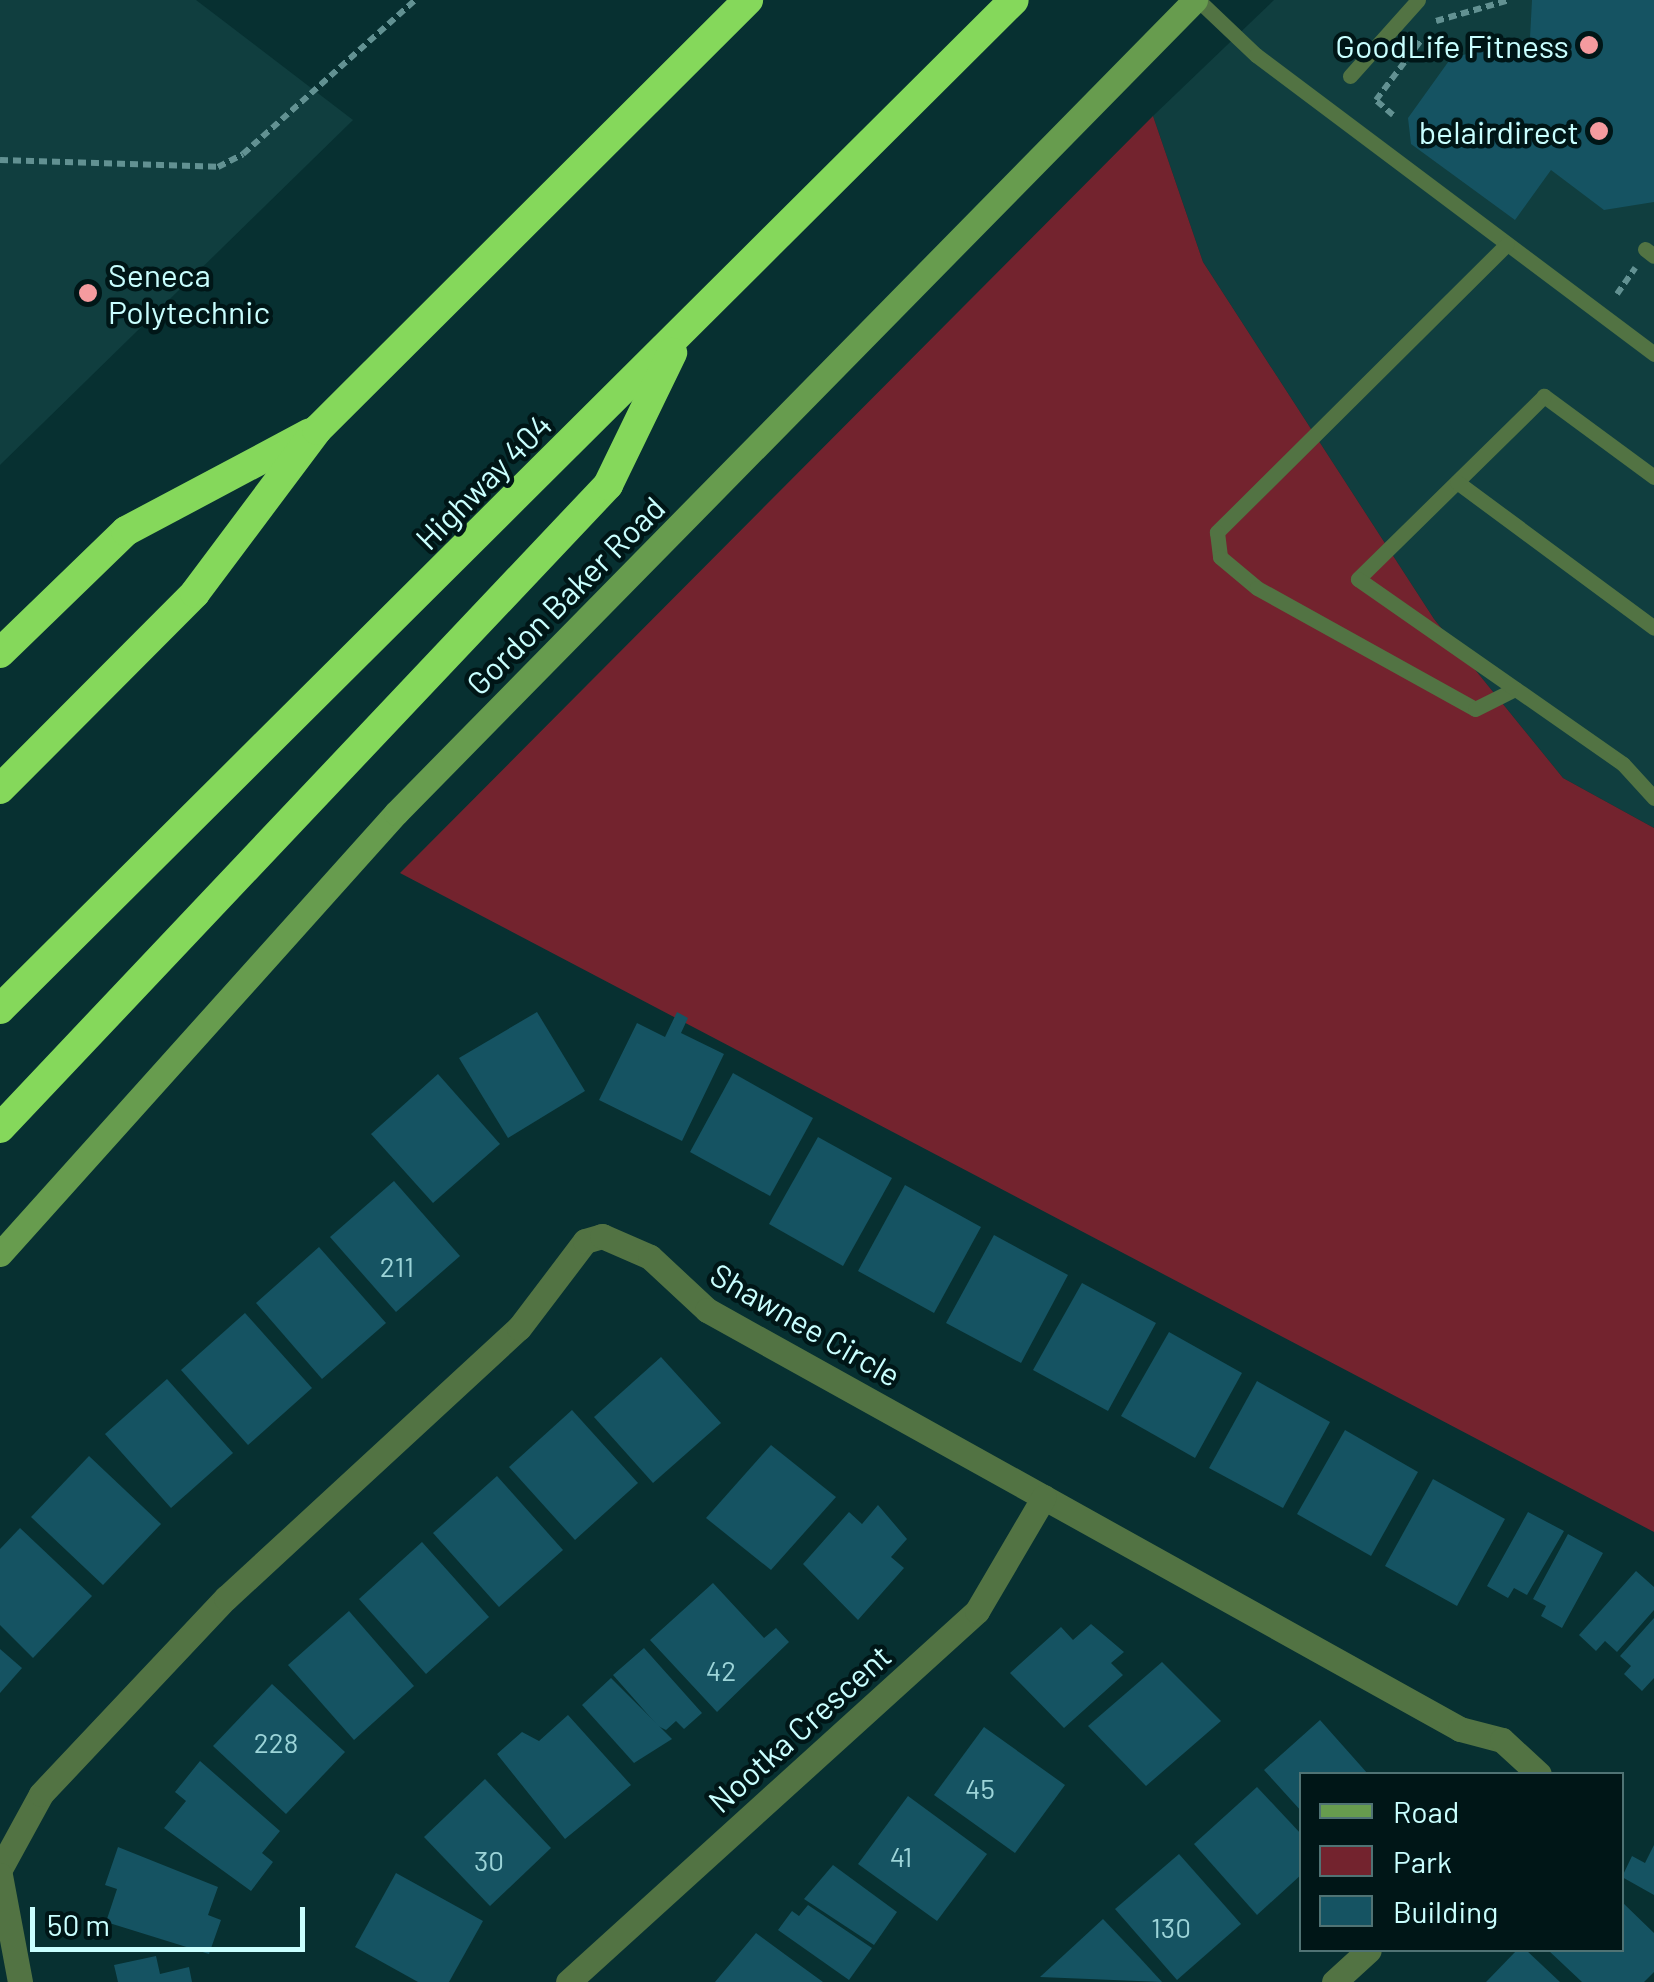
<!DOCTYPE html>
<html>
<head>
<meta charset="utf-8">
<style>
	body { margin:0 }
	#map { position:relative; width:1654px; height:1982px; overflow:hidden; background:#073031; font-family:Barlow,sans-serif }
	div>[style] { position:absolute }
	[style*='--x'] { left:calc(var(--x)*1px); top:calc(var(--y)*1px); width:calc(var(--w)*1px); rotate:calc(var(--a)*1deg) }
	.built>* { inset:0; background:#103e3f }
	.green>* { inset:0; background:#73232e }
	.building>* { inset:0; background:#155362 }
	.path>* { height:6px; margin-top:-3px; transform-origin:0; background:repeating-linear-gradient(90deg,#629192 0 8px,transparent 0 13px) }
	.lane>* { height:15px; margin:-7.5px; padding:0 7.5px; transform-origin:7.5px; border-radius:7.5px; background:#527343 }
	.street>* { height:25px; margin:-12.5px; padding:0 12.5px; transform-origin:12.5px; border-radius:12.5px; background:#527343 }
	.secondary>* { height:25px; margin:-12.5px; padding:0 12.5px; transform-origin:12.5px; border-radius:12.5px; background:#679c4e }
	.highway>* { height:30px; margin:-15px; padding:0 15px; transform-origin:15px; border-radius:15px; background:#85d85b }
	.dots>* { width:28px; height:28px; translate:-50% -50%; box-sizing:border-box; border:5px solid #001617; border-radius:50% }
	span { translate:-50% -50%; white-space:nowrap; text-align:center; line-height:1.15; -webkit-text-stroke:9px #001617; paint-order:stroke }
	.number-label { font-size:28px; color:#9cd4d8 }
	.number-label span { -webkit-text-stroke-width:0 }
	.poi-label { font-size:32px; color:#c9ffff }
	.right { translate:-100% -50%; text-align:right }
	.left { translate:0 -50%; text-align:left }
	.street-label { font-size:32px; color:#c9ffff }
	.legend { position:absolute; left:1299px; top:1772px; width:325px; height:180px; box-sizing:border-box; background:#001617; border:2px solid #507374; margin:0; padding:12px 18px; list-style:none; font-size:30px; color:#c9ffff }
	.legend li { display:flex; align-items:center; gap:20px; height:50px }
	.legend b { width:50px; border:2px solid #507374 }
	.scale { position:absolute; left:30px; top:1907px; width:275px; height:45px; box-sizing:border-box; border:5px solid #c9ffff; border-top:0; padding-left:12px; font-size:30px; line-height:35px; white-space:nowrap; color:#c9ffff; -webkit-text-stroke:8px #001617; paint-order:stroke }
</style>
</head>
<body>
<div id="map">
	<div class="built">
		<div style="clip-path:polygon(0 0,196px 0,353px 120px,0 465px)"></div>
		<div style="clip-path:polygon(1274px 0,1654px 0,1654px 828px,1563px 778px,1434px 619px,1203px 262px,1153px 116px)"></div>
	</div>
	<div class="green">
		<div style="clip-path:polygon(1153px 116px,1203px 262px,1434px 619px,1563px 778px,1654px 828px,1654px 1532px,400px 873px)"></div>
	</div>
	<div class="building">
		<div style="clip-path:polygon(1532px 0,1654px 0,1654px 202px,1604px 210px,1551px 170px,1515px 220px,1411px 144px,1408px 118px,1451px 58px,1530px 38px)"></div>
		<div style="clip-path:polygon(537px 1012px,585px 1091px,508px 1138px,459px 1058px)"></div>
		<div style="clip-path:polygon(677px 1012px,688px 1018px,681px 1033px,724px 1054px,682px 1141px,599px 1100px,637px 1023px,665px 1037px)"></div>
		<div style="clip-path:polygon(733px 1073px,813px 1118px,770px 1196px,690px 1152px)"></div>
		<div style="clip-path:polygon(438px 1074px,500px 1144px,433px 1203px,371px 1134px)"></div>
		<div style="clip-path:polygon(818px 1137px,892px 1178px,843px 1266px,769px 1224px)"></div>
		<div style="clip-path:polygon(394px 1181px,460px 1256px,396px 1312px,330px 1237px)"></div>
		<div style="clip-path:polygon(905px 1185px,981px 1227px,934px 1313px,858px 1271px)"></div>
		<div style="clip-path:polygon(994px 1235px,1068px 1275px,1021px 1363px,946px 1323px)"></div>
		<div style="clip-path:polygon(319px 1247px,386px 1323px,322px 1379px,256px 1303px)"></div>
		<div style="clip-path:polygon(1082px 1283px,1156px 1323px,1108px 1411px,1033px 1370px)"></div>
		<div style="clip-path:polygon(245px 1313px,312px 1388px,248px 1445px,181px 1370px)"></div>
		<div style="clip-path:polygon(1169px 1332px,1242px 1373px,1195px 1458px,1121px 1416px)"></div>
		<div style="clip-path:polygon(661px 1357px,721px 1423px,653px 1483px,594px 1417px)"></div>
		<div style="clip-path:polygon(167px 1379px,233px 1453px,171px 1508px,105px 1434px)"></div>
		<div style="clip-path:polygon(1257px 1381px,1330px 1422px,1283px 1508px,1209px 1468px)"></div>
		<div style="clip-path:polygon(572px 1410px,638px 1483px,575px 1540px,509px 1467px)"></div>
		<div style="clip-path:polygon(1345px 1430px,1418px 1472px,1371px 1556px,1297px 1514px)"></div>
		<div style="clip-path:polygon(771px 1445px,836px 1497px,771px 1570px,706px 1518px)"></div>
		<div style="clip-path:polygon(89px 1456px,161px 1524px,103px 1585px,31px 1517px)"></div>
		<div style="clip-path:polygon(497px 1476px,563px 1550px,499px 1607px,433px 1533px)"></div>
		<div style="clip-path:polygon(1433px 1479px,1505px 1519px,1457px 1606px,1385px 1566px)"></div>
		<div style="clip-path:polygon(878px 1505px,907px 1539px,891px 1557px,904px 1568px,858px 1620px,803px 1564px,849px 1512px,862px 1524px)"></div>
		<div style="clip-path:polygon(1528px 1512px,1564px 1531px,1527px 1595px,1514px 1588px,1508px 1598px,1487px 1586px)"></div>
		<div style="clip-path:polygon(20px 1528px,92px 1596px,33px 1658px,0 1625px,0 1549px)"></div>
		<div style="clip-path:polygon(1568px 1534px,1603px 1553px,1562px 1628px,1541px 1616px,1546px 1606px,1533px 1599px)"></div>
		<div style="clip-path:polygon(422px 1542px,489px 1617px,426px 1674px,359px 1599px)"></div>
		<div style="clip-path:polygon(1636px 1571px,1654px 1587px,1654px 1610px,1617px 1652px,1605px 1641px,1596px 1651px,1579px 1635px)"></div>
		<div style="clip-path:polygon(713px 1583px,764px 1638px,776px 1628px,789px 1642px,717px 1712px,650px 1640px)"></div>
		<div style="clip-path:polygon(349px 1611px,414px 1686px,354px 1740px,288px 1665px)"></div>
		<div style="clip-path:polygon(1654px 1618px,1654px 1678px,1642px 1691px,1624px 1674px,1631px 1666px,1620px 1656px)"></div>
		<div style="clip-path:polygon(1091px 1624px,1124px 1652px,1111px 1663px,1123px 1675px,1064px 1728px,1010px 1673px,1061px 1627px,1073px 1640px)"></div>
		<div style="clip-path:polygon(644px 1648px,702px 1713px,684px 1729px,676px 1721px,666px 1730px,658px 1726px,613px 1675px)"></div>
		<div style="clip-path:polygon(0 1649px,22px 1668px,0 1693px)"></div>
		<div style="clip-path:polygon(1162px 1662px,1221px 1721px,1146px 1786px,1088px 1726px)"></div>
		<div style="clip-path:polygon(611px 1678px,672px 1739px,634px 1763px,582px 1705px)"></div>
		<div style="clip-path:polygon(272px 1684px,345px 1752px,286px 1814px,213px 1746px)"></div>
		<div style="clip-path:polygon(568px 1715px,631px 1785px,565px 1839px,497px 1754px,522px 1732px,539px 1741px)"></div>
		<div style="clip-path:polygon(1320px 1720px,1368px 1774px,1302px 1774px,1302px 1812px,1264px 1770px)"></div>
		<div style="clip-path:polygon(984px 1727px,1065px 1785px,1015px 1853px,934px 1795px)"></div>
		<div style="clip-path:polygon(200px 1761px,280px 1831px,262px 1853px,273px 1862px,251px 1891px,164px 1828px,186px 1801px,175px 1792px)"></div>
		<div style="clip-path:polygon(485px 1779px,551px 1848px,490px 1906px,424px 1837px)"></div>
		<div style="clip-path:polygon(1257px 1787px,1302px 1835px,1302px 1874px,1257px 1915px,1194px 1844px)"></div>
		<div style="clip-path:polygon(908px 1796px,987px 1854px,937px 1921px,858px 1864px)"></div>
		<div style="clip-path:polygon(1654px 1845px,1654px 1895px,1622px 1877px,1632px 1856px,1645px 1863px)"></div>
		<div style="clip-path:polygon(118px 1847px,218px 1887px,208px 1915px,221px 1920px,209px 1954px,106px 1922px,117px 1889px,105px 1885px)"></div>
		<div style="clip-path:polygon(1179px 1854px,1241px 1924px,1177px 1980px,1115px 1909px)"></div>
		<div style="clip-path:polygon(833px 1865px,897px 1912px,874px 1945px,804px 1899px)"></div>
		<div style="clip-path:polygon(396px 1873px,483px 1921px,449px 1982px,418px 1982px,355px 1947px)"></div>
		<div style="clip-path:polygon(1622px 1902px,1654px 1933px,1654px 1972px,1644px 1982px,1582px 1982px,1548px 1950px,1622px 1950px)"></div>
		<div style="clip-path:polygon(808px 1905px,872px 1948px,849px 1980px,778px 1930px,792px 1911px,799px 1916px)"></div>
		<div style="clip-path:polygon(1103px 1919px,1140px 1958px,1162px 1982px,1040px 1977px)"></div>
		<div style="clip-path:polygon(756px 1933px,794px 1961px,823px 1982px,715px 1982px)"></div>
		<div style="clip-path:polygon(1517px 1950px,1526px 1950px,1560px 1982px,1486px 1982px)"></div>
		<div style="clip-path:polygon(156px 1956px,160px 1974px,189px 1967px,192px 1982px,118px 1982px,114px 1965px)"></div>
	</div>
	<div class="path">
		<div style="--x:1436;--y:21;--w:76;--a:-16"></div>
		<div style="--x:1393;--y:115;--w:23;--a:-139"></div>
		<div style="--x:1376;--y:100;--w:76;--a:-53"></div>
		<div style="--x:0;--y:160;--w:218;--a:1.8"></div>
		<div style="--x:218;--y:167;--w:28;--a:-27"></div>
		<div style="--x:243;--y:154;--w:231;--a:-41.8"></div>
		<div style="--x:1617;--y:294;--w:32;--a:-55"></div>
	</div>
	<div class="lane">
		<div style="--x:1198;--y:0;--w:80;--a:43.5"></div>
		<div style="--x:1256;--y:55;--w:498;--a:36.9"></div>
		<div style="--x:1350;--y:76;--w:102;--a:-48.2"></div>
		<div style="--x:1507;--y:244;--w:409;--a:135.2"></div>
		<div style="--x:1217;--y:532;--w:25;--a:83"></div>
		<div style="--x:1220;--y:557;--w:48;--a:40"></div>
		<div style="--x:1257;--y:588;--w:249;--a:29"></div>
		<div style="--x:1475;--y:709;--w:45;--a:-26.6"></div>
		<div style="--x:1645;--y:249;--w:11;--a:38"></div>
		<div style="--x:1654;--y:477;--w:137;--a:-143.6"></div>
		<div style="--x:1544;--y:396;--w:261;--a:135.5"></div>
		<div style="--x:1358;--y:579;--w:323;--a:34.9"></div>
		<div style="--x:1623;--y:764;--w:46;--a:47.6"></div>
		<div style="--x:1457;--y:482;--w:245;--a:36.5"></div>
	</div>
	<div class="street">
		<div style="--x:0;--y:1869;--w:85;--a:-61.3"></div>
		<div style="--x:41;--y:1794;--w:270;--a:-46.7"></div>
		<div style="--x:226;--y:1598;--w:398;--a:-42.7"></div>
		<div style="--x:519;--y:1328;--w:109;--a:-52.8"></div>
		<div style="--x:585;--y:1241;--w:18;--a:-16"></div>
		<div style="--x:602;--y:1236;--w:52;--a:23.6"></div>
		<div style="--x:650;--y:1257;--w:78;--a:42.9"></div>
		<div style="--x:707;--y:1310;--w:862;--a:29.09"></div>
		<div style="--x:1460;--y:1729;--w:43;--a:14.7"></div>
		<div style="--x:1502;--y:1740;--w:50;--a:42.6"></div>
		<div style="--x:0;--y:1875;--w:109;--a:79.4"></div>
		<div style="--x:568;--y:1982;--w:552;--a:-42.21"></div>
		<div style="--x:977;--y:1611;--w:132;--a:-59.6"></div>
		<div style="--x:1334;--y:1982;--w:47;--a:-42.4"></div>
	</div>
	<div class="secondary">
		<div style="--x:0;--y:1254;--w:593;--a:-48.08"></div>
		<div style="--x:396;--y:813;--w:1140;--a:-45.5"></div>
	</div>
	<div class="highway">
		<div style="--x:0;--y:653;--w:175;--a:-44.1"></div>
		<div style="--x:126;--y:531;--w:208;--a:-28"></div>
		<div style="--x:0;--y:789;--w:276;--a:-45.1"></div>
		<div style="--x:195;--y:593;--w:204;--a:-53.2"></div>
		<div style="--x:317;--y:430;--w:609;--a:-44.93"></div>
		<div style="--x:0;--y:1009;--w:1430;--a:-44.86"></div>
		<div style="--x:0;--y:1128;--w:885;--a:-46.6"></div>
		<div style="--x:608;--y:485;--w:147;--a:-64.1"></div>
	</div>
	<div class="dots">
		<div style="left:1589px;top:45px;background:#f49b9f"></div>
		<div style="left:1599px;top:131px;background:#f49b9f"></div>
		<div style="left:88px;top:293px;background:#f49b9f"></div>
	</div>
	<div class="number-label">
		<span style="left:397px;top:1266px">211</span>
		<span style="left:721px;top:1670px">42</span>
		<span style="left:276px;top:1742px">228</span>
		<span style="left:980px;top:1788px">45</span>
		<span style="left:901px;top:1856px">41</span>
		<span style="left:489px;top:1860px">30</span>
		<span style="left:1171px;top:1927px">130</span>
	</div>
	<div class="poi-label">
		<span class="right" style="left:1569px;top:45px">GoodLife Fitness</span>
		<span class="right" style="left:1579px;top:131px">belairdirect</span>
		<span class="left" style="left:108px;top:293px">Seneca<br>Polytechnic</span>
	</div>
	<div class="street-label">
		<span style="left:483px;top:481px;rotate:-45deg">Highway 404</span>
		<span style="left:565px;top:595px;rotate:-45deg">Gordon Baker Road</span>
		<span style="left:806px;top:1324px;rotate:30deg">Shawnee Circle</span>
		<span style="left:799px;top:1728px;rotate:-42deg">Nootka Crescent</span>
	</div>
	<ul class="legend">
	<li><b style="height:12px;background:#679c4e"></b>Road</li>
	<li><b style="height:28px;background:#73232e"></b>Park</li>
	<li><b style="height:28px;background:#155362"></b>Building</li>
	</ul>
	<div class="scale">50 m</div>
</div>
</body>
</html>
